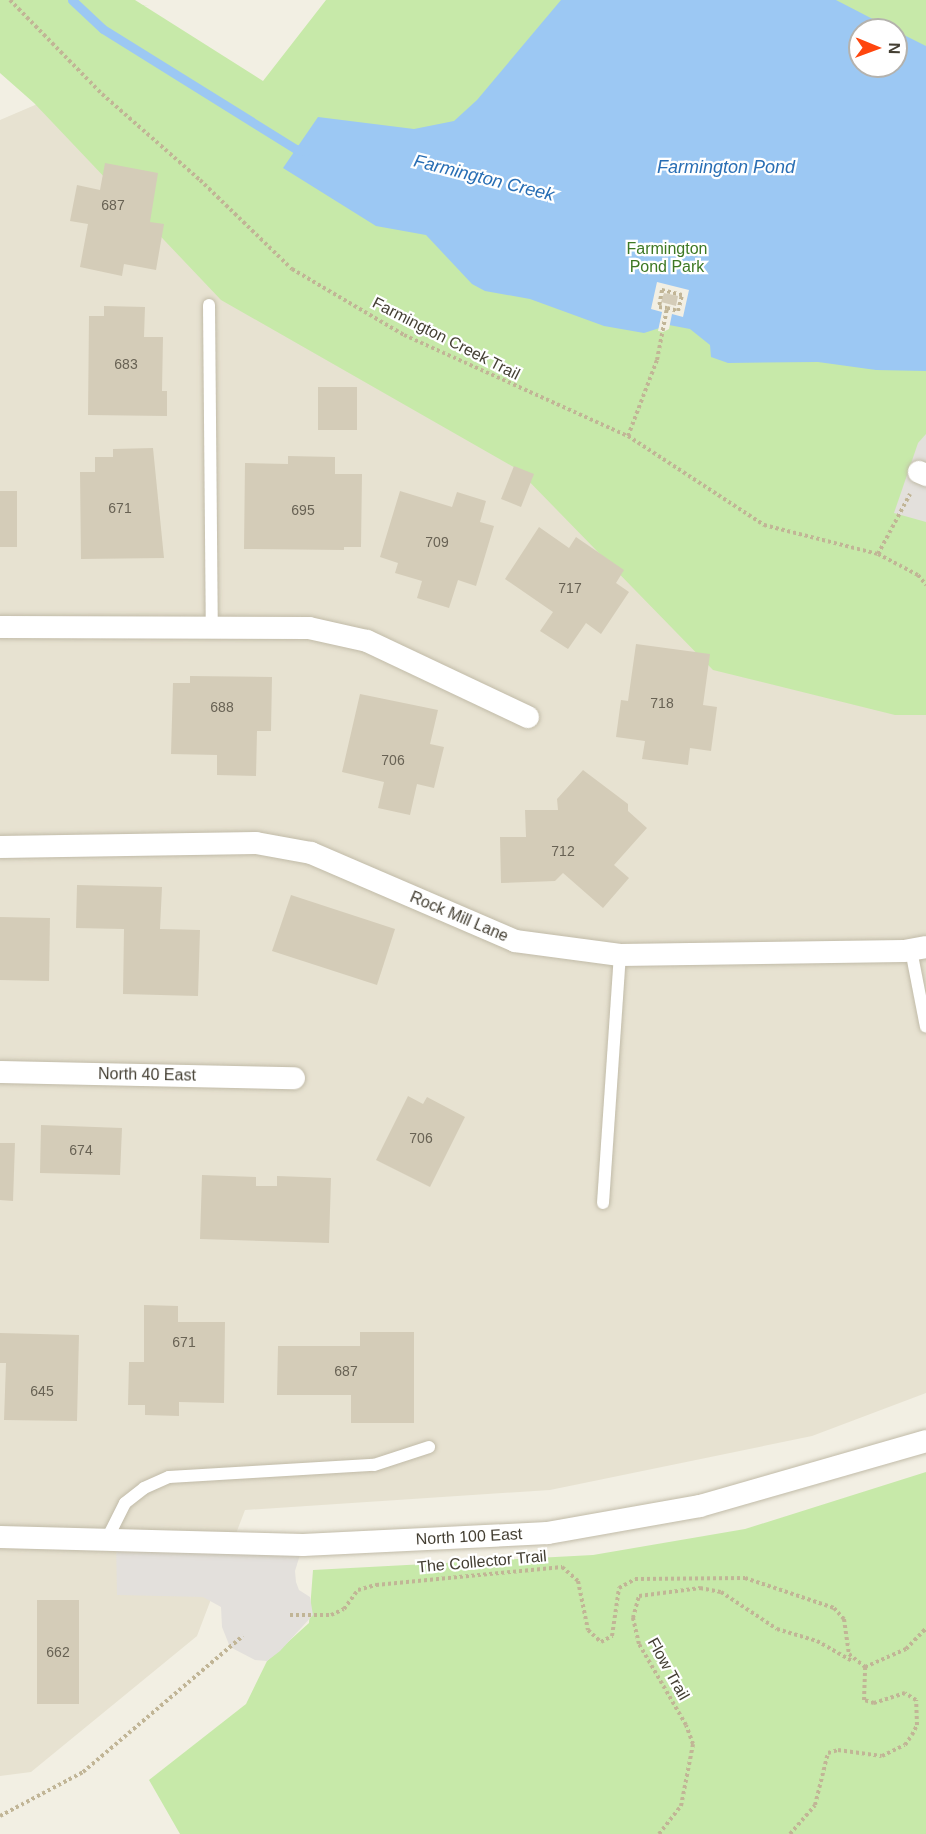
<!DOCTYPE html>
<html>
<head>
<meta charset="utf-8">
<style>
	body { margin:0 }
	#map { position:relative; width:926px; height:1834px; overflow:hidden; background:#f2efe3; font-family:Arial,sans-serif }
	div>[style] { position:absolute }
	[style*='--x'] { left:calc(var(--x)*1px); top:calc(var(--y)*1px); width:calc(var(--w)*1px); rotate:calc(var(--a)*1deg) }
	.residential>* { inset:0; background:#e7e2d1 }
	.green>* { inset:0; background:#c7e9a9 }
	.parking>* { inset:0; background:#e3e0dc }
	.water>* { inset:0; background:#9cc8f3 }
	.pier>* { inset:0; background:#f2efe3 }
	.stream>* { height:9px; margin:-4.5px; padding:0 4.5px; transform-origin:4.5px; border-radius:4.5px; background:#9cc8f3 }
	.building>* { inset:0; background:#d4ccb8 }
	.path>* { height:4px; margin-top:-2px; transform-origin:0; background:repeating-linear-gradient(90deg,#c1b596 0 3px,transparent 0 6px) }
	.roads { filter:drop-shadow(0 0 2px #c1bba8) drop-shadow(0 0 2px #c1bba8) }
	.service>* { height:12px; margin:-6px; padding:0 6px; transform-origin:6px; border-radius:6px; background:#fff }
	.minor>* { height:22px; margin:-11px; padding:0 11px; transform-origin:11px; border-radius:11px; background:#fff }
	span { translate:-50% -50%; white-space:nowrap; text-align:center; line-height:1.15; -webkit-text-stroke:4.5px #fff; paint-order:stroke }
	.number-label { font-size:14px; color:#686254 }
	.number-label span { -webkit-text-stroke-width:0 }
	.park-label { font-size:16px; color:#3d7824 }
	.street-label { font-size:16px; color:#443f33 }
	.water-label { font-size:18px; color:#286eb4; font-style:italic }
	.north { position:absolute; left:848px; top:18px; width:60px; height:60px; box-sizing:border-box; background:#fff; border:2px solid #b4b2ad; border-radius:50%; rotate:91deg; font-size:16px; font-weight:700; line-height:24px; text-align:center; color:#443f33 }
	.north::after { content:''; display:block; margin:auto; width:21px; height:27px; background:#ff460e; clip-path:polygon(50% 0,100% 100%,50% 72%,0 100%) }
</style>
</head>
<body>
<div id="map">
	<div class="residential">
		<div style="clip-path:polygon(70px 90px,926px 681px,926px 1393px,812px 1436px,550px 1490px,245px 1510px,197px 1636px,31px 1772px,0 1776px,0 120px)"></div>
	</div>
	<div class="green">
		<div style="clip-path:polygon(evenodd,0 0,135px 0,263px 81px,326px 0,926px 0,926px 715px,895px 715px,713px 670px,517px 469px,221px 300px,34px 103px,0 73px,0 0,860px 30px,896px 30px,896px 66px,860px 66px,860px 30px)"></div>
		<div style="clip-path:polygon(926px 1472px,926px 1834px,180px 1834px,149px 1780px,246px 1704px,267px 1661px,309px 1623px,313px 1570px,593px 1555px,745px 1529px)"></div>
	</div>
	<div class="parking">
		<div style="clip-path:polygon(926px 434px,926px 522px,894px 513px,918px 443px)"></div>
		<div style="clip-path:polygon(116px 1539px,303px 1545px,295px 1571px,296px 1582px,299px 1590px,310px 1597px,313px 1615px,280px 1651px,267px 1661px,255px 1660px,230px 1647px,222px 1627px,221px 1607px,203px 1597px,117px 1595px)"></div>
	</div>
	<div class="water">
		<div style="clip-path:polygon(561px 0,836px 0,894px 30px,860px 30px,860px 66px,896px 66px,896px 31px,926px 46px,926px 371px,876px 370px,818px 362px,728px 363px,711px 357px,710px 345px,690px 329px,669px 325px,644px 333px,604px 326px,530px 299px,485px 291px,472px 284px,426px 235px,376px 226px,283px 168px,318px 117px,414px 129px,454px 121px,477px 100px)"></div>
	</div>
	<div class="pier">
		<div style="clip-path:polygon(657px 282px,689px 290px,683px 317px,672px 314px,669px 329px,663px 332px,658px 331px,662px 312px,651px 309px)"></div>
	</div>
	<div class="stream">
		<div style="--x:72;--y:0;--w:42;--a:43.1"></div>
		<div style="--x:103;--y:29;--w:227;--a:31.9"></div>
		<div style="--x:296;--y:149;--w:10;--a:11"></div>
	</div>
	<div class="building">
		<div style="clip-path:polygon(105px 163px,158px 173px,150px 222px,164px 224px,156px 270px,124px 264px,122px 276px,80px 267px,88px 224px,70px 221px,77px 185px,100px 190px)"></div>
		<div style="clip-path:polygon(664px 293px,678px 296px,676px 306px,661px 302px)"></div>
		<div style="clip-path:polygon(104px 306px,145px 307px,144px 337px,163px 337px,162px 391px,167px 391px,167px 416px,88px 415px,89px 316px,104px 316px)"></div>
		<div style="clip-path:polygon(318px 387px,357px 387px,357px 430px,318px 430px)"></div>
		<div style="clip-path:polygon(153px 448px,164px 558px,81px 559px,80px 472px,95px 472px,95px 457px,113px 457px,113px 449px)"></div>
		<div style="clip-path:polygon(288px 456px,335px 457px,335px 474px,362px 474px,361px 547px,344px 547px,344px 550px,244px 549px,245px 463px,288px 464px)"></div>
		<div style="clip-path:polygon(514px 466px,534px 474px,521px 507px,501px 499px)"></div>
		<div style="clip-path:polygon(0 491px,17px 491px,17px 547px,0 547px)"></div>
		<div style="clip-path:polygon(400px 491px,452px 507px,457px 492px,486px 501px,480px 522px,494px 526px,476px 586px,458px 580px,449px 608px,417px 598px,422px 581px,395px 573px,398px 563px,380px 557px)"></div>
		<div style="clip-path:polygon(539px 527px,569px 548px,576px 537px,624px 570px,616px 583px,629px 592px,601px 634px,586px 623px,568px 649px,540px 631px,553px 612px,505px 579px)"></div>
		<div style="clip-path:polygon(636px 644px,710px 654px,703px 705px,717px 707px,711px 751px,690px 748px,688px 765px,642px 759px,645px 741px,616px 737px,621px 700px,628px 701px)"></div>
		<div style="clip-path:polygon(190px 676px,272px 677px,271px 731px,257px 731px,256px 776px,217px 775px,217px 755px,171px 754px,173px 683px,190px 683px)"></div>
		<div style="clip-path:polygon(360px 694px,438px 710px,430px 744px,444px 747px,434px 788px,417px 784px,410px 815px,378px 808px,384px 782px,342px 772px)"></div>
		<div style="clip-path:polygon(583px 770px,628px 804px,628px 811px,647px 828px,614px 865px,629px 878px,603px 908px,563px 873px,555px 881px,501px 883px,500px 837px,526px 837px,525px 810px,558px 810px,557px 799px)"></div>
		<div style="clip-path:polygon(77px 885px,162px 887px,160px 929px,200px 930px,198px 996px,123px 994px,124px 929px,76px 928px)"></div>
		<div style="clip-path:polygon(291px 895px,395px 929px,377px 985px,272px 951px)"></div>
		<div style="clip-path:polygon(0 917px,50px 918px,49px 981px,0 980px)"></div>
		<div style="clip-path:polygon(408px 1096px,423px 1104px,427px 1097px,465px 1117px,430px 1187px,376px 1160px)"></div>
		<div style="clip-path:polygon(41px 1125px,122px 1128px,120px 1175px,40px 1173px)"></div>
		<div style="clip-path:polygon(0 1143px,15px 1143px,13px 1201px,0 1200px)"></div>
		<div style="clip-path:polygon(202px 1175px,256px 1177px,256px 1186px,277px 1186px,277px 1176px,331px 1178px,329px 1243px,200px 1239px)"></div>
		<div style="clip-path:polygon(144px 1305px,178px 1306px,178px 1322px,225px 1322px,224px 1403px,179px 1402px,179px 1416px,145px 1415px,145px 1405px,128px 1405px,129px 1362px,144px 1362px)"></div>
		<div style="clip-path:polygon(360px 1332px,414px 1332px,414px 1423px,351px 1423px,351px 1395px,277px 1395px,278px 1346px,360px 1346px)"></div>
		<div style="clip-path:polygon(0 1333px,79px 1335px,77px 1421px,4px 1420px,6px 1363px,0 1363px)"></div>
		<div style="clip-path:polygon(37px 1600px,79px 1600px,79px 1704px,37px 1704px)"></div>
	</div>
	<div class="path">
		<div style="--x:10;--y:0;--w:132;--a:45.6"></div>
		<div style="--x:102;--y:94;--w:130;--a:41.3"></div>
		<div style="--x:200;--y:180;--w:128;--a:44.1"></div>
		<div style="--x:292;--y:269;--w:130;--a:30.5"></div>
		<div style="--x:404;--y:335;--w:246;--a:24.3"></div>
		<div style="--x:628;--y:436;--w:163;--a:33.2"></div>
		<div style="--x:764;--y:525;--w:118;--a:14.3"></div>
		<div style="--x:878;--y:554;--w:45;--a:27.7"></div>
		<div style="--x:918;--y:575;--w:13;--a:51"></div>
		<div style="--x:628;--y:436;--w:81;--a:-69.1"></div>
		<div style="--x:657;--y:360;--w:53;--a:-79.1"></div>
		<div style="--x:667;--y:308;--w:11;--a:15"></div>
		<div style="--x:678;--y:311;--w:16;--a:-76"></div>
		<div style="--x:682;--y:295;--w:21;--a:-166"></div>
		<div style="--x:662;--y:290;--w:17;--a:100"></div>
		<div style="--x:659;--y:307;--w:8;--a:7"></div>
		<div style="--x:878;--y:554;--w:68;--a:-61.9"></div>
		<div style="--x:290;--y:1615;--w:41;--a:0"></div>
		<div style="--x:331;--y:1615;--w:14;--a:-25"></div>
		<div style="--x:344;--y:1609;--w:24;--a:-54"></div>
		<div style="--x:358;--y:1590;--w:19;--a:-16"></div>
		<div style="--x:376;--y:1585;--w:187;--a:-5.5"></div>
		<div style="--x:562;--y:1567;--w:21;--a:41"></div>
		<div style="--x:578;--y:1581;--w:50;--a:78.5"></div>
		<div style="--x:588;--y:1630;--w:18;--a:43"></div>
		<div style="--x:601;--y:1642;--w:13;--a:-29"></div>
		<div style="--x:612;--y:1636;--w:49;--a:-81.7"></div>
		<div style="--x:619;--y:1588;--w:18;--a:-29"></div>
		<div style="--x:635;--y:1579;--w:110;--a:-0.5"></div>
		<div style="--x:745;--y:1578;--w:94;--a:18.6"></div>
		<div style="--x:834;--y:1608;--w:15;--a:48"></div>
		<div style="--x:844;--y:1619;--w:35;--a:82"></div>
		<div style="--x:849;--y:1654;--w:21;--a:39"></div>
		<div style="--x:865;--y:1667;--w:45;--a:-23.7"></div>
		<div style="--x:906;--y:1649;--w:29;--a:-46"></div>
		<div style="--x:0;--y:1816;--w:94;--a:-27.9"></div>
		<div style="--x:83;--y:1772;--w:210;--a:-40.4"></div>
		<div style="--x:659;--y:1834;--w:36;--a:-52"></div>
		<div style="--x:681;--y:1806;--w:63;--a:-79"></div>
		<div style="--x:693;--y:1744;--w:20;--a:-110"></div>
		<div style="--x:686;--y:1725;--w:94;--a:-120.1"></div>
		<div style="--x:639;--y:1644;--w:27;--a:-103"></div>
		<div style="--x:633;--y:1618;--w:23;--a:-75"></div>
		<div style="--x:639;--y:1596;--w:62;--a:-7.5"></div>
		<div style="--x:700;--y:1588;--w:21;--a:11"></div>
		<div style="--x:721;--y:1592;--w:67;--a:33.5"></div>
		<div style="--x:777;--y:1629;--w:42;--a:16.7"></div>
		<div style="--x:817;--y:1641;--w:40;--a:29.7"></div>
		<div style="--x:790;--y:1834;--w:38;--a:-49"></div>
		<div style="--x:815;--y:1805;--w:54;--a:-76"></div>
		<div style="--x:828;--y:1753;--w:10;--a:-17"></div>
		<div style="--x:838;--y:1750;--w:44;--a:7.8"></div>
		<div style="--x:882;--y:1756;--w:25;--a:-26"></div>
		<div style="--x:905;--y:1745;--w:12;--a:-55"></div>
		<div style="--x:912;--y:1735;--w:11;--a:-63"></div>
		<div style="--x:917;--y:1725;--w:25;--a:-92"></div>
		<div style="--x:916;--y:1700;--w:13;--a:-148"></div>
		<div style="--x:905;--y:1693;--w:33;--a:162"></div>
		<div style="--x:874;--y:1703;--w:10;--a:-163"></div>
		<div style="--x:864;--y:1700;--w:33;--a:-88"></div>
	</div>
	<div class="roads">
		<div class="service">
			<div style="--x:209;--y:305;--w:325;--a:89.5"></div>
			<div style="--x:911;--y:950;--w:78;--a:79"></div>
			<div style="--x:603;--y:1203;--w:249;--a:-86.1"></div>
			<div style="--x:107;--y:1539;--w:40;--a:-63.4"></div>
			<div style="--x:125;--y:1503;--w:24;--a:-38"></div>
			<div style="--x:144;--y:1488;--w:27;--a:-24"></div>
			<div style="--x:169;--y:1477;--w:205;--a:-3.4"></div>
			<div style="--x:374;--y:1465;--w:58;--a:-18.1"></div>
		</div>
		<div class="minor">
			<div style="--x:919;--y:472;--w:8;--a:23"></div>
			<div style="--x:0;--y:627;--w:309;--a:0.2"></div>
			<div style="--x:309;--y:628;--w:59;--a:12.6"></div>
			<div style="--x:367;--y:641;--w:178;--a:25.3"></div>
			<div style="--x:0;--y:847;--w:256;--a:-0.9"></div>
			<div style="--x:256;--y:843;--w:56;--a:10.3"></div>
			<div style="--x:311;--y:853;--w:222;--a:23.3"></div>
			<div style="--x:515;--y:941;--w:106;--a:7.6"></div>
			<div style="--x:620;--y:955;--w:284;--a:-0.8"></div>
			<div style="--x:904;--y:951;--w:22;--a:-10"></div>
			<div style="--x:0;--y:1072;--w:294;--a:1.2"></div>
			<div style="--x:0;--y:1537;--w:303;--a:1.5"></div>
			<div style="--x:303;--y:1545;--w:245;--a:-2.8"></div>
			<div style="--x:548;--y:1533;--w:154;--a:-10.1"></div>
			<div style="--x:700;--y:1506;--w:235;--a:-16"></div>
		</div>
	</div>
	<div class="number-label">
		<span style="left:113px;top:205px">687</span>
		<span style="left:126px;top:364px">683</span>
		<span style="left:120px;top:508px">671</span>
		<span style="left:303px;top:510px">695</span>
		<span style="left:437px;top:542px">709</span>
		<span style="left:570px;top:588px">717</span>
		<span style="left:662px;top:703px">718</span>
		<span style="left:222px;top:707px">688</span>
		<span style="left:393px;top:760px">706</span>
		<span style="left:563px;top:851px">712</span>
		<span style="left:421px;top:1138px">706</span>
		<span style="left:81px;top:1150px">674</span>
		<span style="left:184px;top:1342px">671</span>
		<span style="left:346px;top:1371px">687</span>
		<span style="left:42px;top:1391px">645</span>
		<span style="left:58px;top:1652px">662</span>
	</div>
	<div class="park-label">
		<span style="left:667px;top:258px">Farmington<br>Pond Park</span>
	</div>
	<div class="street-label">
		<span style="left:446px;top:339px;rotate:27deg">Farmington Creek Trail</span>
		<span style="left:459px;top:917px;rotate:23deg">Rock Mill Lane</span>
		<span style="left:147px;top:1075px;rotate:1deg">North 40 East</span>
		<span style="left:469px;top:1537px;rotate:-3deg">North 100 East</span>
		<span style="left:482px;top:1562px;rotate:-5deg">The Collector Trail</span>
		<span style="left:668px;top:1669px;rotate:61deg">Flow Trail</span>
	</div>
	<div class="water-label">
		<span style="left:726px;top:167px">Farmington Pond</span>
		<span style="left:484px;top:178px;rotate:14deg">Farmington Creek</span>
	</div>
	<div class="north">N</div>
</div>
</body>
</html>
